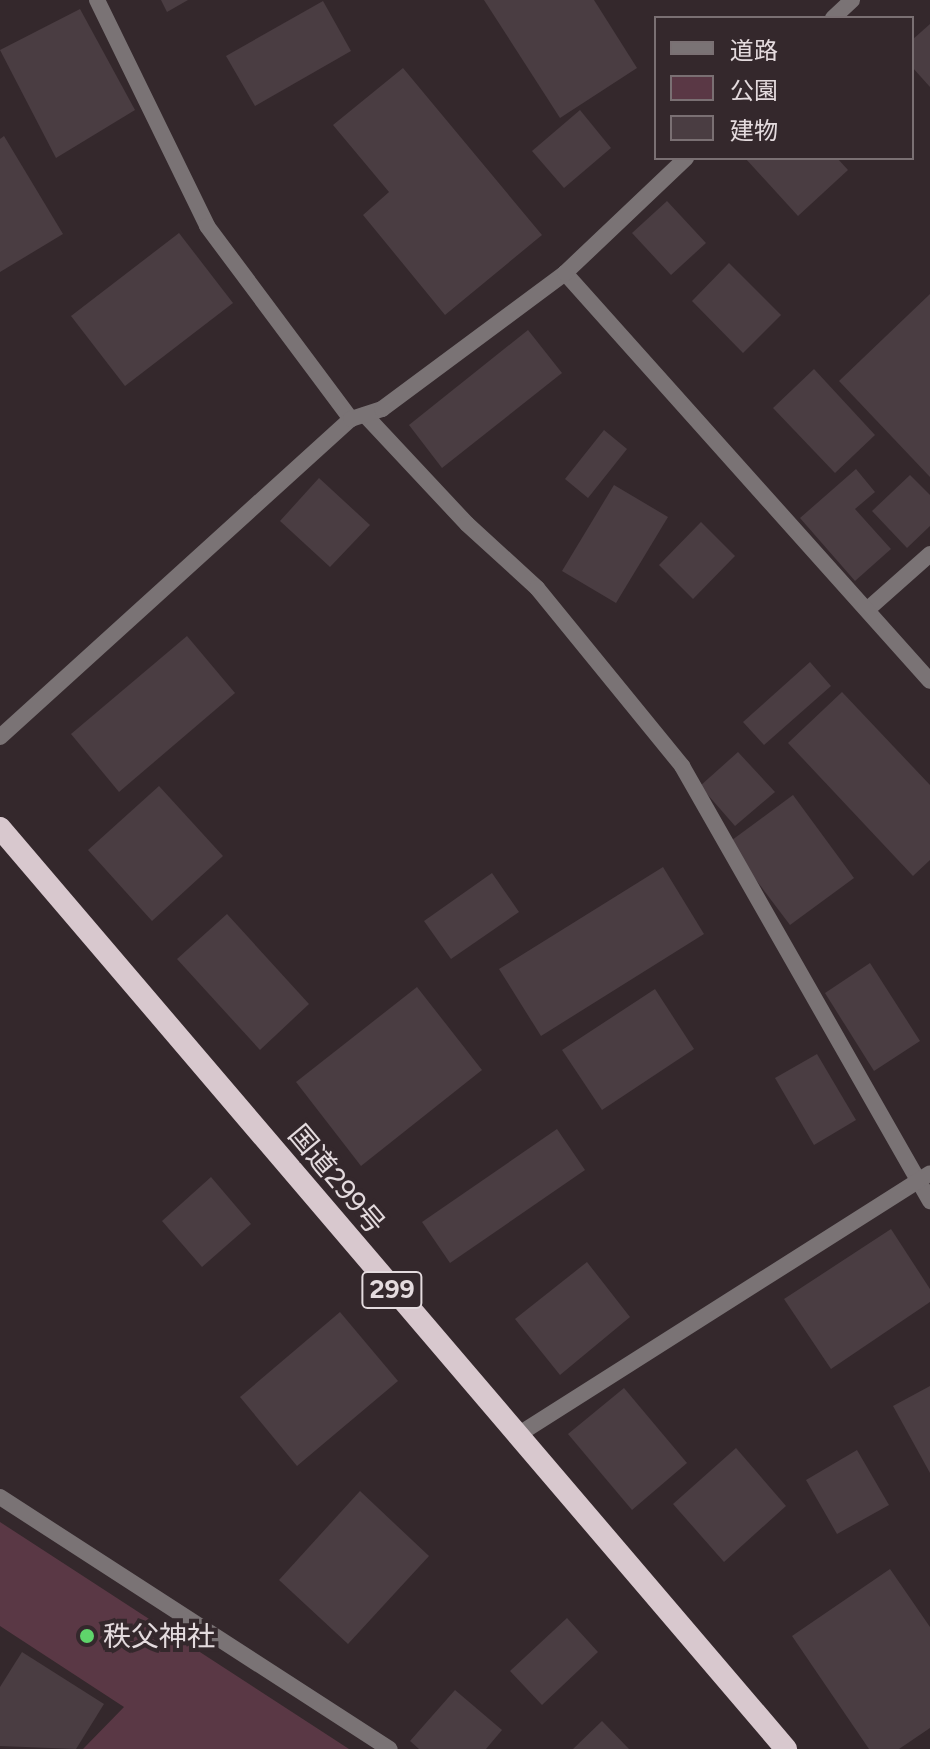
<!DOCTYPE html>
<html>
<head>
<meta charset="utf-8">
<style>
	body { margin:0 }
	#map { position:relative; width:930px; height:1749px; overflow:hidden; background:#34282c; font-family:Figtree,"Noto Sans JP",sans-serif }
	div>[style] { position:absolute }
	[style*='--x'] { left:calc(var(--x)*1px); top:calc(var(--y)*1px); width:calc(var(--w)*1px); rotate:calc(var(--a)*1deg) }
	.green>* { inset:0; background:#5a3845 }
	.building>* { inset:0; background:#4a3d42 }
	.service>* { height:16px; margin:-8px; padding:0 8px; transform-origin:8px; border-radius:8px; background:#7a7375 }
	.minor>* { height:16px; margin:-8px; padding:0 8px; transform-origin:8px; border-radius:8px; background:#7a7375 }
	.trunk>* { height:22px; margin:-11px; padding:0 11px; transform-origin:11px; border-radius:11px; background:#d8c8ce }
	.dots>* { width:22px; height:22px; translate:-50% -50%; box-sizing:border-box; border:4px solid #34282c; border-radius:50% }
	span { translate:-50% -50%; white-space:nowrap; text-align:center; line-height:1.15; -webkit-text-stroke:8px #34282c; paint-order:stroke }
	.shield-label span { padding:2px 6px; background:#34282c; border:2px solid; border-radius:6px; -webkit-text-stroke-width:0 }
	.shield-label { font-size:26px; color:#e4dbde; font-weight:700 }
	.street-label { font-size:28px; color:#e4dbde }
	.poi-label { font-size:28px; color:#e4dbde }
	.left { translate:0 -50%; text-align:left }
	.legend { position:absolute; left:654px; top:16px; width:260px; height:144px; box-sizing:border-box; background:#34282c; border:2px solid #7a7073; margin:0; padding:10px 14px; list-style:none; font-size:24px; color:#e4dbde }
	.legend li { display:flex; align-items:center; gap:16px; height:40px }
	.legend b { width:40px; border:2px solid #7a7073 }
</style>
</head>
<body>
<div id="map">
	<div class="green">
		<div style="clip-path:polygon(0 1522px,349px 1749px,83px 1749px,124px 1707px,0 1626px)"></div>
	</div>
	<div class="building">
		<div style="clip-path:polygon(161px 0,188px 0,167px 12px)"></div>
		<div style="clip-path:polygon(484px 0,594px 0,637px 68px,560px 118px)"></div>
		<div style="clip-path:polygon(323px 1px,351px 51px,255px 106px,226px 56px)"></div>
		<div style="clip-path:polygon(80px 9px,135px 110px,56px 158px,0 50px)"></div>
		<div style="clip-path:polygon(930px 24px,930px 87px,912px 67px,912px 40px)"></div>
		<div style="clip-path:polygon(403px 68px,542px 235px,445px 315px,363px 215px,389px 192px,333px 125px)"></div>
		<div style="clip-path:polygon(580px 110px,611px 148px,564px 188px,532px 151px)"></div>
		<div style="clip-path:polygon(4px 136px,63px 234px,0 272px,0 139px)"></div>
		<div style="clip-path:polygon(745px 158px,837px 158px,848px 170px,798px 216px)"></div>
		<div style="clip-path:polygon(667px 201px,706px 243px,671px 275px,632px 233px)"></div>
		<div style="clip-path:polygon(179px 233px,233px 303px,125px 386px,71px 316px)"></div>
		<div style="clip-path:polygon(729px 263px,781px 315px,743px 353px,692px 301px)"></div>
		<div style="clip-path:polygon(930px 294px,930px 477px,839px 381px)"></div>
		<div style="clip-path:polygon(528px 330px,562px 373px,442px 468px,409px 425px)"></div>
		<div style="clip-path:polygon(814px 369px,875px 435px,835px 473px,773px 408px)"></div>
		<div style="clip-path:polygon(604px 430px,627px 449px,588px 498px,565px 479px)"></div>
		<div style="clip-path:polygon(856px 469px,875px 492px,855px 509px,891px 549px,855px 581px,800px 518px)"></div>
		<div style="clip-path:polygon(910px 475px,930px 495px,930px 526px,907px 548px,872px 511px)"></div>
		<div style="clip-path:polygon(319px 478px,370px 525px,330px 567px,280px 521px)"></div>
		<div style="clip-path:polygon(614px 485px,668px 517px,616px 603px,562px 571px)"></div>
		<div style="clip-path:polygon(701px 522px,735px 556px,693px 599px,659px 565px)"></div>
		<div style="clip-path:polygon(187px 636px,235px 693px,119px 792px,71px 734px)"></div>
		<div style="clip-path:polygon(810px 662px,831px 686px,764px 745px,743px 722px)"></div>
		<div style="clip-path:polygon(842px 692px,930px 785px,930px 860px,913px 876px,788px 743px)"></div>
		<div style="clip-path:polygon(738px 752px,775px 792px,735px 826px,700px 786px)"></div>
		<div style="clip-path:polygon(159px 786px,223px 856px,152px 921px,88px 850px)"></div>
		<div style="clip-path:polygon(793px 795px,854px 878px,790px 925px,728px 843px)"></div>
		<div style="clip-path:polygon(663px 867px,704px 934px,541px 1036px,499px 969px)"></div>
		<div style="clip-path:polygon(492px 873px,519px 912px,451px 959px,424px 921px)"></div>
		<div style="clip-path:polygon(227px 914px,309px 1004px,260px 1050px,177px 959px)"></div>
		<div style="clip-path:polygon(870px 963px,920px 1041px,874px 1071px,825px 993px)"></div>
		<div style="clip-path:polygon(417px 987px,482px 1070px,361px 1166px,296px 1082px)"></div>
		<div style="clip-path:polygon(655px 989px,694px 1049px,602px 1110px,562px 1050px)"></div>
		<div style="clip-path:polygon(817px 1054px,856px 1120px,814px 1145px,775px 1078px)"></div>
		<div style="clip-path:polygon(557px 1129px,585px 1170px,450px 1263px,422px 1222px)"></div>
		<div style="clip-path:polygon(211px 1177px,251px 1224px,202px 1267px,162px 1221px)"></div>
		<div style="clip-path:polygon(891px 1229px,930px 1289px,930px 1302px,831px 1369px,784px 1299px)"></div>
		<div style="clip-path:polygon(587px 1262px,630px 1317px,560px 1375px,515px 1319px)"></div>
		<div style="clip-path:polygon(340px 1312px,398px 1381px,297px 1466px,240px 1397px)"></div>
		<div style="clip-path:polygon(930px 1386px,930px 1473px,893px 1406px)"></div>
		<div style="clip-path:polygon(624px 1388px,687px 1463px,632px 1510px,568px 1434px)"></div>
		<div style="clip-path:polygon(736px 1448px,786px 1506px,724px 1562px,673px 1504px)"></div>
		<div style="clip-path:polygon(857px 1450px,889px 1505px,837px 1534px,806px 1480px)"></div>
		<div style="clip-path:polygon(360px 1491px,429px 1556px,348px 1644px,279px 1580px)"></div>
		<div style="clip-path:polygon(890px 1569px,930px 1627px,930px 1728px,899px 1749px,869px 1749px,792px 1636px)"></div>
		<div style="clip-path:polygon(567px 1618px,598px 1652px,542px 1705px,510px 1671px)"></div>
		<div style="clip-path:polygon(22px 1652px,104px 1704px,76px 1749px,0 1746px,0 1687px)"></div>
		<div style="clip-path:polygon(455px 1690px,502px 1730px,486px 1749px,419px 1749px,410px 1741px)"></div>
		<div style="clip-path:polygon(602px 1721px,629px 1749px,573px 1749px)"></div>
	</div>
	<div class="service">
		<div style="--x:365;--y:415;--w:149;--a:46.9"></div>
		<div style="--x:467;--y:524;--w:95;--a:42.4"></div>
		<div style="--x:537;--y:588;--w:230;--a:50.8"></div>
		<div style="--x:682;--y:766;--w:501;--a:60.31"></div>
		<div style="--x:868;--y:609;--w:83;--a:-41.6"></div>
	</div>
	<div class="minor">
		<div style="--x:97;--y:0;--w:251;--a:64"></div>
		<div style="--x:207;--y:226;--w:241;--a:53.3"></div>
		<div style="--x:833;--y:18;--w:26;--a:-43"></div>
		<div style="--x:565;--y:273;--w:547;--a:48.18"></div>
		<div style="--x:0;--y:737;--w:474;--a:-42.2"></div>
		<div style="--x:351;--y:419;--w:33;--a:-18"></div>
		<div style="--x:382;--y:409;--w:228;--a:-36.6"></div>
		<div style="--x:565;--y:273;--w:167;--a:-43.5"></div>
		<div style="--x:516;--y:1436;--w:490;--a:-32.4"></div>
		<div style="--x:0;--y:1497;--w:464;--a:32.9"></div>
	</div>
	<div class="trunk">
		<div style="--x:0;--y:828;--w:1211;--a:49.52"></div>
	</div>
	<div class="dots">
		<div style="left:87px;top:1636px;background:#5fd56b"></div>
	</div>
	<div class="shield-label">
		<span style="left:392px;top:1290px">299</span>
	</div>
	<div class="street-label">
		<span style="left:337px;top:1179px;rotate:50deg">国道299号</span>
	</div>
	<div class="poi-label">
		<span class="left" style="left:103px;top:1636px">秩父神社</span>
	</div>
	<ul class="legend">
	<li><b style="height:10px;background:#7a7375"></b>道路</li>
	<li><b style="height:22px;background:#5a3845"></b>公園</li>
	<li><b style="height:22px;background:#4a3d42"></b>建物</li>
	</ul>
</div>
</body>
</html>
